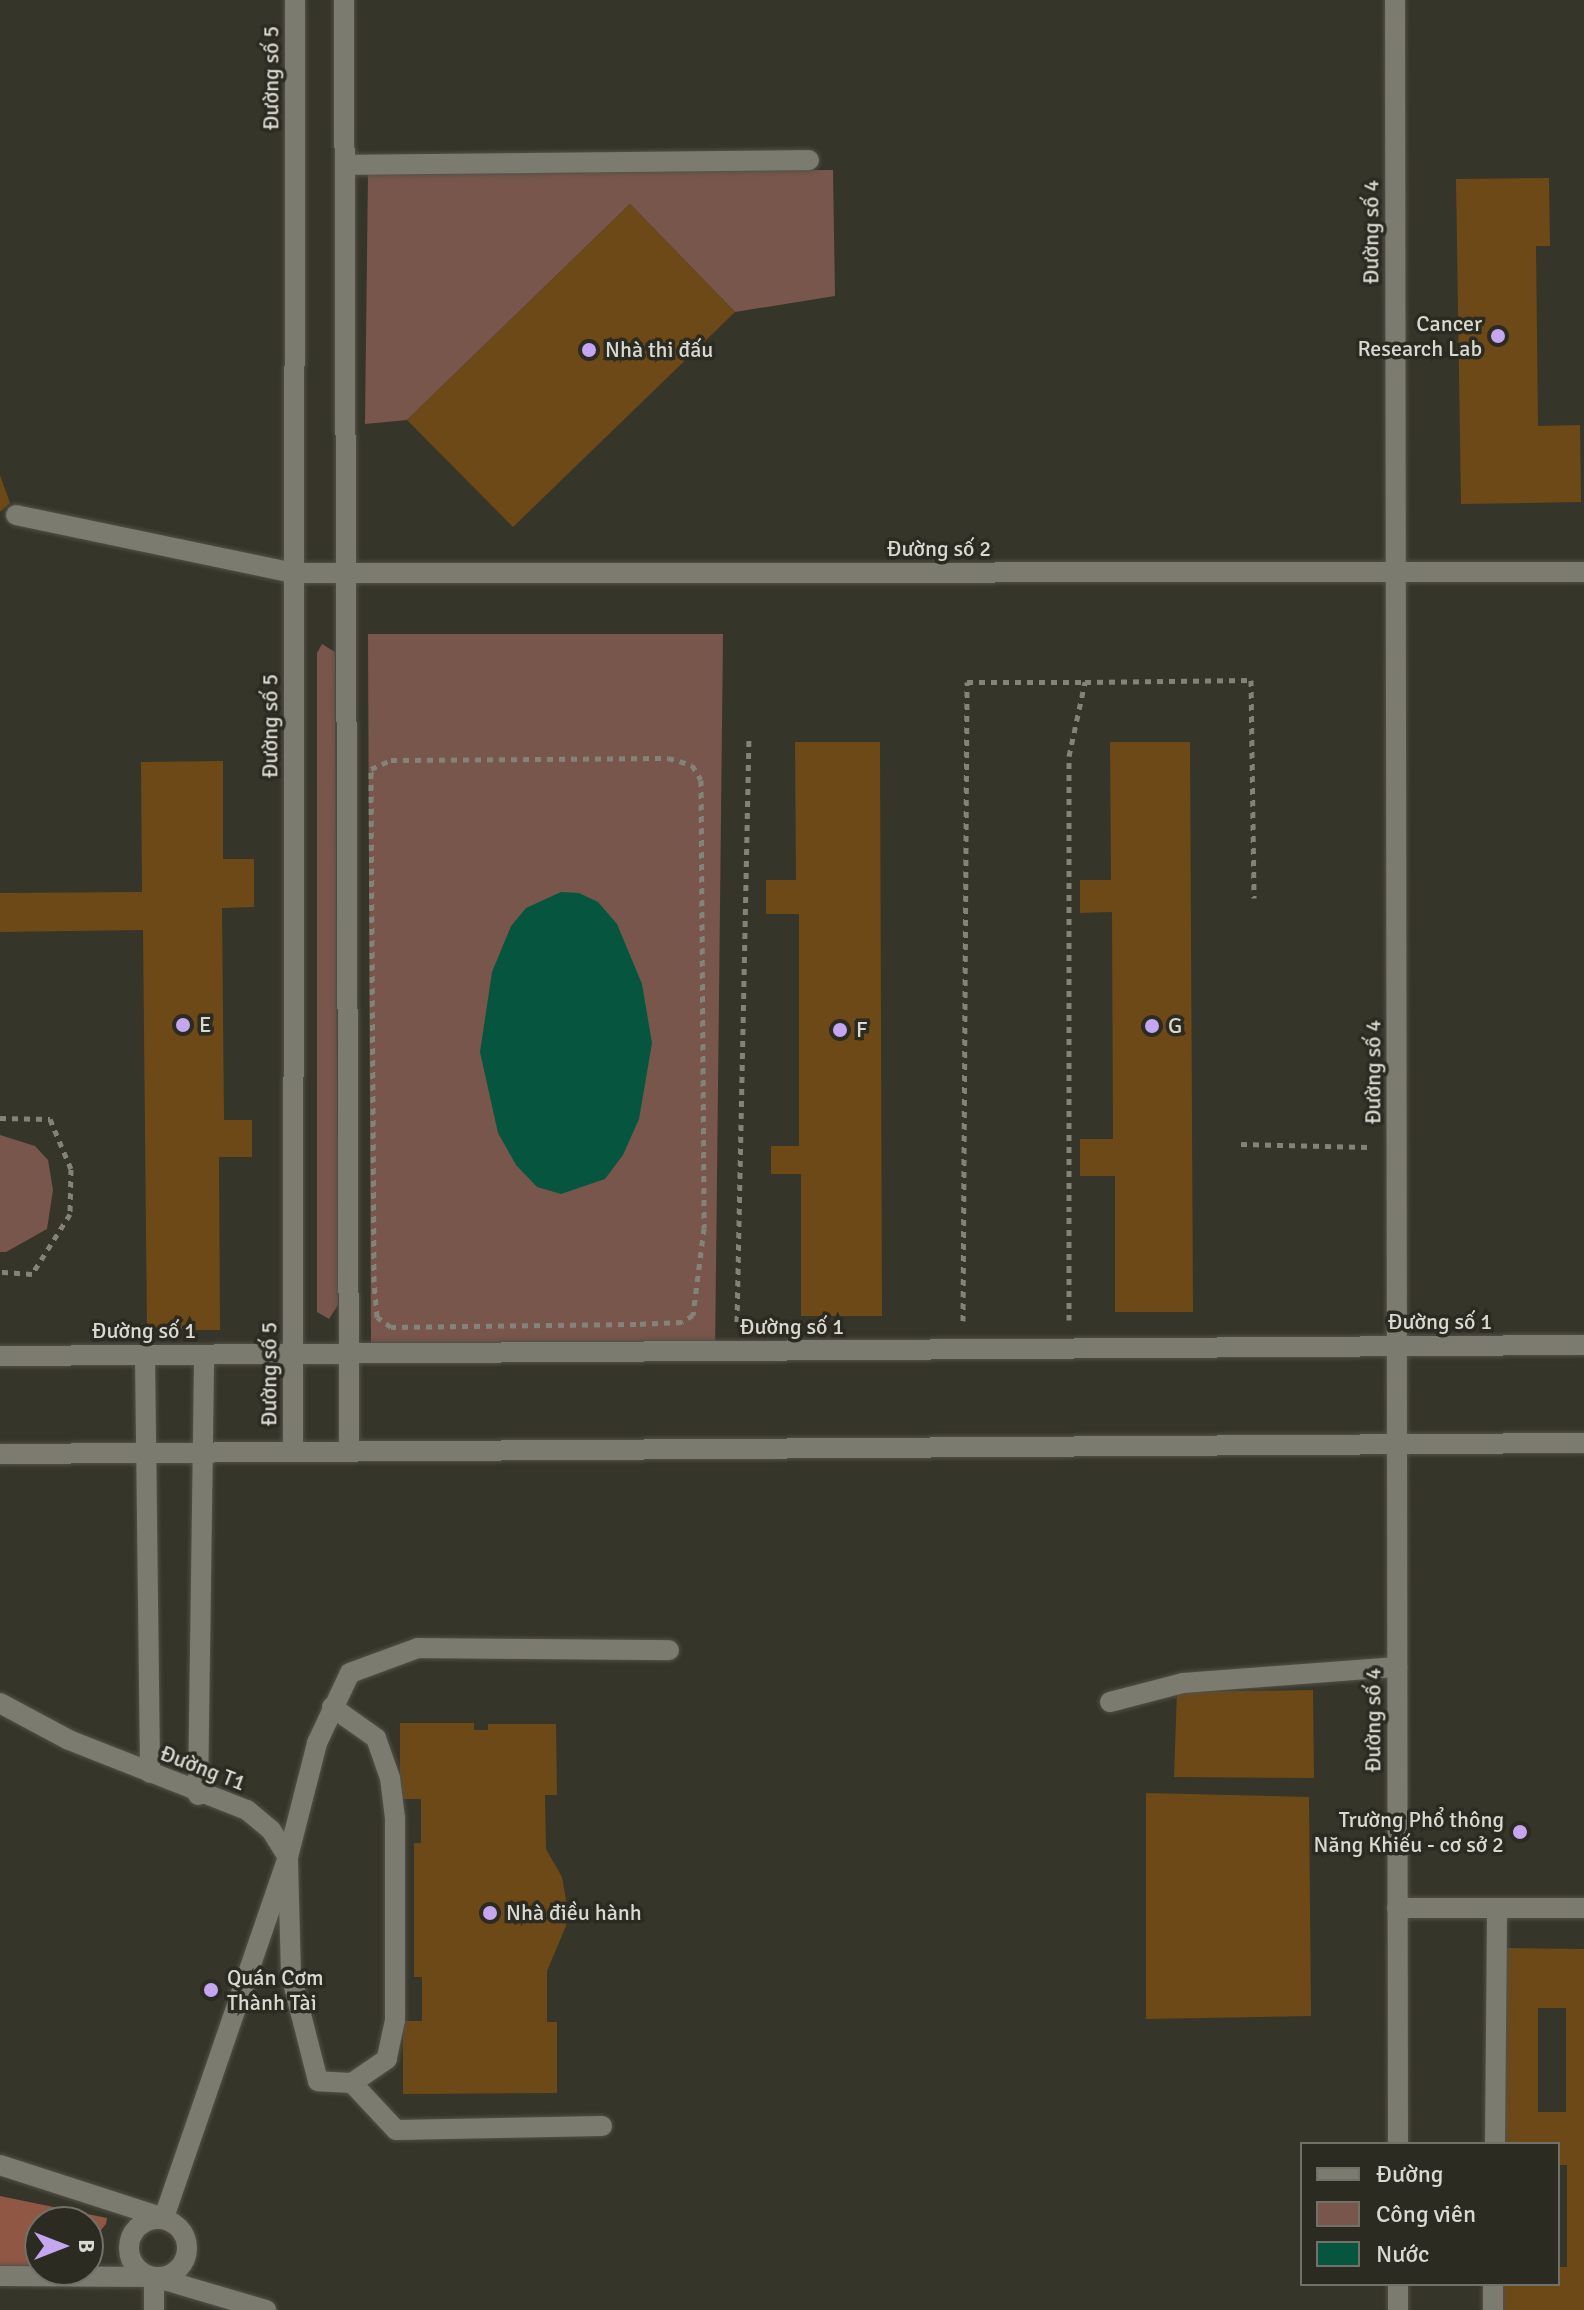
<!DOCTYPE html>
<html>
<head>
<meta charset="utf-8">
<style>
	body { margin:0 }
	#map { position:relative; width:1584px; height:2310px; overflow:hidden; background:#36352a; font-family:Signika,sans-serif }
	div>[style] { position:absolute }
	[style*='--x'] { left:calc(var(--x)*1px); top:calc(var(--y)*1px); width:calc(var(--w)*1px); rotate:calc(var(--a)*1deg) }
	.green>* { inset:0; background:#78564b }
	.forest>* { inset:0; background:#8f5744 }
	.water>* { inset:0; background:#06563f }
	.building>* { inset:0; background:#6d4917 }
	.path>* { height:5px; margin-top:-2.5px; transform-origin:0; background:repeating-linear-gradient(90deg,#84837a 0 6px,transparent 0 12px) }
	.roads { filter:drop-shadow(0 0 2px #525148) drop-shadow(0 0 2px #525148) }
	.minor>* { height:20px; margin:-10px; padding:0 10px; transform-origin:10px; border-radius:10px; background:#7c7b70 }
	.minor>.ring { margin:-10px; padding:0; box-sizing:content-box; background:none; border:20px solid #7c7b70; border-radius:50% }
	.dots>* { width:22px; height:22px; translate:-50% -50%; box-sizing:border-box; border:4px solid #2c2b21; border-radius:50% }
	span { translate:-50% -50%; white-space:nowrap; text-align:center; line-height:1.15; -webkit-text-stroke:7px #2c2b21; paint-order:stroke }
	.street-label { font-size:22px; color:#d9d9d2 }
	.poi-label { font-size:22px; color:#d9d9d2 }
	.right { translate:-100% -50%; text-align:right }
	.left { translate:0 -50%; text-align:left }
	.legend { position:absolute; left:1300px; top:2142px; width:260px; height:144px; box-sizing:border-box; background:#2c2b21; border:2px solid #717168; margin:0; padding:10px 14px; list-style:none; font-size:24px; color:#d9d9d2 }
	.legend li { display:flex; align-items:center; gap:16px; height:40px }
	.legend b { width:40px; border:2px solid #717168 }
	.north { position:absolute; left:24px; top:2206px; width:80px; height:80px; box-sizing:border-box; background:#2c2b21; border:2px solid #717168; border-radius:50%; rotate:90deg; font-size:22px; font-weight:700; line-height:32px; text-align:center; color:#d9d9d2 }
	.north::after { content:''; display:block; margin:auto; width:28px; height:36px; background:#c5a6f1; clip-path:polygon(50% 0,100% 100%,50% 72%,0 100%) }
</style>
</head>
<body>
<div id="map">
	<div class="green">
		<div style="clip-path:polygon(833px 170px,835px 296px,735px 312px,630px 204px,407px 420px,365px 424px,368px 172px)"></div>
		<div style="clip-path:polygon(368px 634px,723px 634px,715px 1358px,371px 1349px)"></div>
		<div style="clip-path:polygon(322px 644px,335px 652px,338px 1305px,329px 1319px,317px 1312px,317px 653px)"></div>
		<div style="clip-path:polygon(0 1135px,35px 1146px,48px 1160px,53px 1190px,47px 1229px,6px 1252px,0 1252px)"></div>
	</div>
	<div class="forest">
		<div style="clip-path:polygon(0 2196px,107px 2218px,106px 2224px,88px 2246px,88px 2222px,40px 2222px,40px 2270px,0 2284px)"></div>
	</div>
	<div class="water">
		<div style="clip-path:polygon(561px 892px,579px 893px,598px 902px,617px 924px,642px 984px,652px 1043px,639px 1119px,623px 1155px,605px 1179px,561px 1194px,537px 1187px,516px 1165px,498px 1133px,480px 1052px,492px 972px,511px 926px,526px 908px)"></div>
	</div>
	<div class="building">
		<div style="clip-path:polygon(1549px 178px,1550px 246px,1536px 246px,1538px 426px,1580px 425px,1581px 502px,1461px 504px,1456px 179px)"></div>
		<div style="clip-path:polygon(630px 204px,735px 312px,513px 527px,407px 420px)"></div>
		<div style="clip-path:polygon(0 475px,10px 503px,0 512px)"></div>
		<div style="clip-path:polygon(795px 742px,880px 742px,882px 1316px,801px 1316px,801px 1174px,771px 1174px,771px 1146px,799px 1146px,799px 914px,766px 914px,766px 880px,796px 880px)"></div>
		<div style="clip-path:polygon(1110px 742px,1190px 742px,1193px 1312px,1115px 1312px,1115px 1176px,1080px 1176px,1080px 1139px,1113px 1139px,1112px 912px,1080px 913px,1080px 880px,1111px 880px)"></div>
		<div style="clip-path:polygon(223px 761px,223px 859px,254px 859px,254px 907px,222px 908px,224px 1120px,252px 1120px,252px 1157px,219px 1157px,220px 1330px,147px 1330px,143px 930px,0 932px,0 893px,142px 892px,141px 762px)"></div>
		<div style="clip-path:polygon(1313px 1690px,1314px 1778px,1174px 1777px,1177px 1692px)"></div>
		<div style="clip-path:polygon(400px 1723px,474px 1723px,474px 1730px,488px 1730px,488px 1724px,556px 1724px,557px 1795px,545px 1795px,546px 1849px,562px 1877px,566px 1900px,566px 1926px,547px 1971px,547px 2022px,557px 2022px,557px 2093px,403px 2094px,403px 2021px,422px 2021px,422px 1977px,414px 1977px,414px 1843px,421px 1843px,421px 1799px,400px 1799px)"></div>
		<div style="clip-path:polygon(1146px 1793px,1309px 1797px,1311px 2016px,1146px 2019px)"></div>
		<div style="clip-path:polygon(evenodd,1502px 1948px,1584px 1949px,1584px 2310px,1499px 2310px,1499px 2284px,1558px 2284px,1558px 2267px,1567px 2267px,1567px 2165px,1558px 2165px,1558px 2144px,1501px 2144px,1502px 1948px,1538px 2008px,1566px 2008px,1566px 2112px,1538px 2112px,1538px 2008px)"></div>
	</div>
	<div class="path">
		<div style="--x:668;--y:758;--w:25;--a:16"></div>
		<div style="--x:692;--y:765;--w:17;--a:59"></div>
		<div style="--x:701;--y:780;--w:448;--a:89.6"></div>
		<div style="--x:704;--y:1228;--w:88;--a:97.2"></div>
		<div style="--x:693;--y:1315;--w:13;--a:148"></div>
		<div style="--x:682;--y:1322;--w:46;--a:177.5"></div>
		<div style="--x:636;--y:1324;--w:245;--a:179.3"></div>
		<div style="--x:391;--y:1327;--w:17;--a:-144"></div>
		<div style="--x:377;--y:1317;--w:35;--a:-95"></div>
		<div style="--x:374;--y:1282;--w:513;--a:-90.34"></div>
		<div style="--x:371;--y:769;--w:22;--a:-24"></div>
		<div style="--x:391;--y:760;--w:277;--a:-0.4"></div>
		<div style="--x:0;--y:1118;--w:50;--a:1.1"></div>
		<div style="--x:50;--y:1119;--w:54;--a:67.2"></div>
		<div style="--x:71;--y:1169;--w:45;--a:91.3"></div>
		<div style="--x:70;--y:1214;--w:71;--a:122.3"></div>
		<div style="--x:32;--y:1274;--w:32;--a:-176"></div>
		<div style="--x:1241;--y:1144;--w:127;--a:1.4"></div>
		<div style="--x:1069;--y:1320;--w:564;--a:-90"></div>
		<div style="--x:1069;--y:756;--w:76;--a:-77.8"></div>
		<div style="--x:1085;--y:682;--w:166;--a:-0.7"></div>
		<div style="--x:1251;--y:680;--w:218;--a:89.2"></div>
		<div style="--x:963;--y:1321;--w:639;--a:-89.64"></div>
		<div style="--x:967;--y:682;--w:118;--a:0"></div>
		<div style="--x:737;--y:1322;--w:586;--a:-88.83"></div>
	</div>
	<div class="roads">
		<div class="minor">
			<div style="--x:344;--y:0;--w:1452;--a:89.8"></div>
			<div style="--x:1395;--y:0;--w:2144;--a:89.92"></div>
			<div style="--x:345;--y:165;--w:464;--a:-0.6"></div>
			<div style="--x:16;--y:515;--w:284;--a:11.8"></div>
			<div style="--x:294;--y:573;--w:1290;--a:-0.04"></div>
			<div style="--x:145;--y:1355;--w:418;--a:89.3"></div>
			<div style="--x:0;--y:1356;--w:1584;--a:-0.4"></div>
			<div style="--x:293;--y:1452;--w:1452;--a:-89.92"></div>
			<div style="--x:0;--y:1454;--w:1584;--a:-0.4"></div>
			<div style="--x:1110;--y:1702;--w:75;--a:-14.6"></div>
			<div style="--x:1183;--y:1683;--w:215;--a:-4.3"></div>
			<div style="--x:0;--y:1703;--w:78;--a:28.2"></div>
			<div style="--x:69;--y:1740;--w:191;--a:21.5"></div>
			<div style="--x:247;--y:1810;--w:31;--a:40"></div>
			<div style="--x:271;--y:1830;--w:32;--a:58"></div>
			<div style="--x:288;--y:1857;--w:382;--a:109"></div>
			<div style="--x:164;--y:2218;--w:172;--a:-162.1"></div>
			<div style="--x:332;--y:1707;--w:54;--a:35.2"></div>
			<div style="--x:376;--y:1738;--w:42;--a:70.7"></div>
			<div style="--x:390;--y:1778;--w:40;--a:82.9"></div>
			<div style="--x:395;--y:1818;--w:202;--a:90"></div>
			<div style="--x:395;--y:2020;--w:40;--a:102"></div>
			<div style="--x:387;--y:2059;--w:42;--a:145.6"></div>
			<div style="--x:198;--y:1795;--w:440;--a:-89.2"></div>
			<div style="--x:1397;--y:1908;--w:187;--a:0"></div>
			<div style="--x:602;--y:2126;--w:206;--a:178.9"></div>
			<div style="--x:396;--y:2130;--w:64;--a:-133.1"></div>
			<div style="--x:352;--y:2083;--w:34;--a:-177"></div>
			<div style="--x:318;--y:2081;--w:109;--a:-104.3"></div>
			<div style="--x:291;--y:1975;--w:118;--a:-91.5"></div>
			<div style="--x:288;--y:1857;--w:118;--a:-75.7"></div>
			<div style="--x:317;--y:1743;--w:77;--a:-64.8"></div>
			<div style="--x:350;--y:1673;--w:72;--a:-20.2"></div>
			<div style="--x:418;--y:1648;--w:251;--a:0.5"></div>
			<div style="--x:1495;--y:2144;--w:236;--a:-89.5"></div>
			<div class="ring" style="left:129px;top:2219px;width:38px;height:38px"></div>
			<div style="--x:0;--y:2276;--w:154;--a:0.4"></div>
			<div style="--x:154;--y:2277;--w:117;--a:16.4"></div>
			<div style="--x:154;--y:2277;--w:33;--a:90"></div>
			<div style="--x:1398;--y:2284;--w:26;--a:90"></div>
			<div style="--x:1493;--y:2310;--w:26;--a:-90"></div>
		</div>
	</div>
	<div class="dots">
		<div style="left:1498px;top:336px;background:#c5a6f1"></div>
		<div style="left:589px;top:350px;background:#c5a6f1"></div>
		<div style="left:183px;top:1025px;background:#c5a6f1"></div>
		<div style="left:1152px;top:1026px;background:#c5a6f1"></div>
		<div style="left:840px;top:1030px;background:#c5a6f1"></div>
		<div style="left:1520px;top:1832px;background:#c5a6f1"></div>
		<div style="left:490px;top:1913px;background:#c5a6f1"></div>
		<div style="left:211px;top:1990px;background:#c5a6f1"></div>
	</div>
	<div class="street-label">
		<span style="left:271px;top:78px;rotate:-90deg">Đường số 5</span>
		<span style="left:1371px;top:232px;rotate:-90deg">Đường số 4</span>
		<span style="left:939px;top:549px">Đường số 2</span>
		<span style="left:270px;top:726px;rotate:-90deg">Đường số 5</span>
		<span style="left:1373px;top:1072px;rotate:-90deg">Đường số 4</span>
		<span style="left:1440px;top:1322px">Đường số 1</span>
		<span style="left:792px;top:1327px">Đường số 1</span>
		<span style="left:144px;top:1331px">Đường số 1</span>
		<span style="left:269px;top:1374px;rotate:-90deg">Đường số 5</span>
		<span style="left:1373px;top:1720px;rotate:-90deg">Đường số 4</span>
		<span style="left:203px;top:1768px;rotate:21deg">Đường T1</span>
	</div>
	<div class="poi-label">
		<span class="right" style="left:1482px;top:336px">Cancer<br>Research Lab</span>
		<span class="left" style="left:605px;top:350px">Nhà thi đấu</span>
		<span class="left" style="left:199px;top:1025px">E</span>
		<span class="left" style="left:1168px;top:1026px">G</span>
		<span class="left" style="left:856px;top:1030px">F</span>
		<span class="right" style="left:1504px;top:1832px">Trường Phổ thông<br>Năng Khiếu - cơ sở 2</span>
		<span class="left" style="left:506px;top:1913px">Nhà điều hành</span>
		<span class="left" style="left:227px;top:1990px">Quán Cơm<br>Thành Tài</span>
	</div>
	<ul class="legend">
	<li><b style="height:10px;background:#7c7b70"></b>Đường</li>
	<li><b style="height:22px;background:#78564b"></b>Công viên</li>
	<li><b style="height:22px;background:#06563f"></b>Nước</li>
	</ul>
	<div class="north">B</div>
</div>
</body>
</html>
